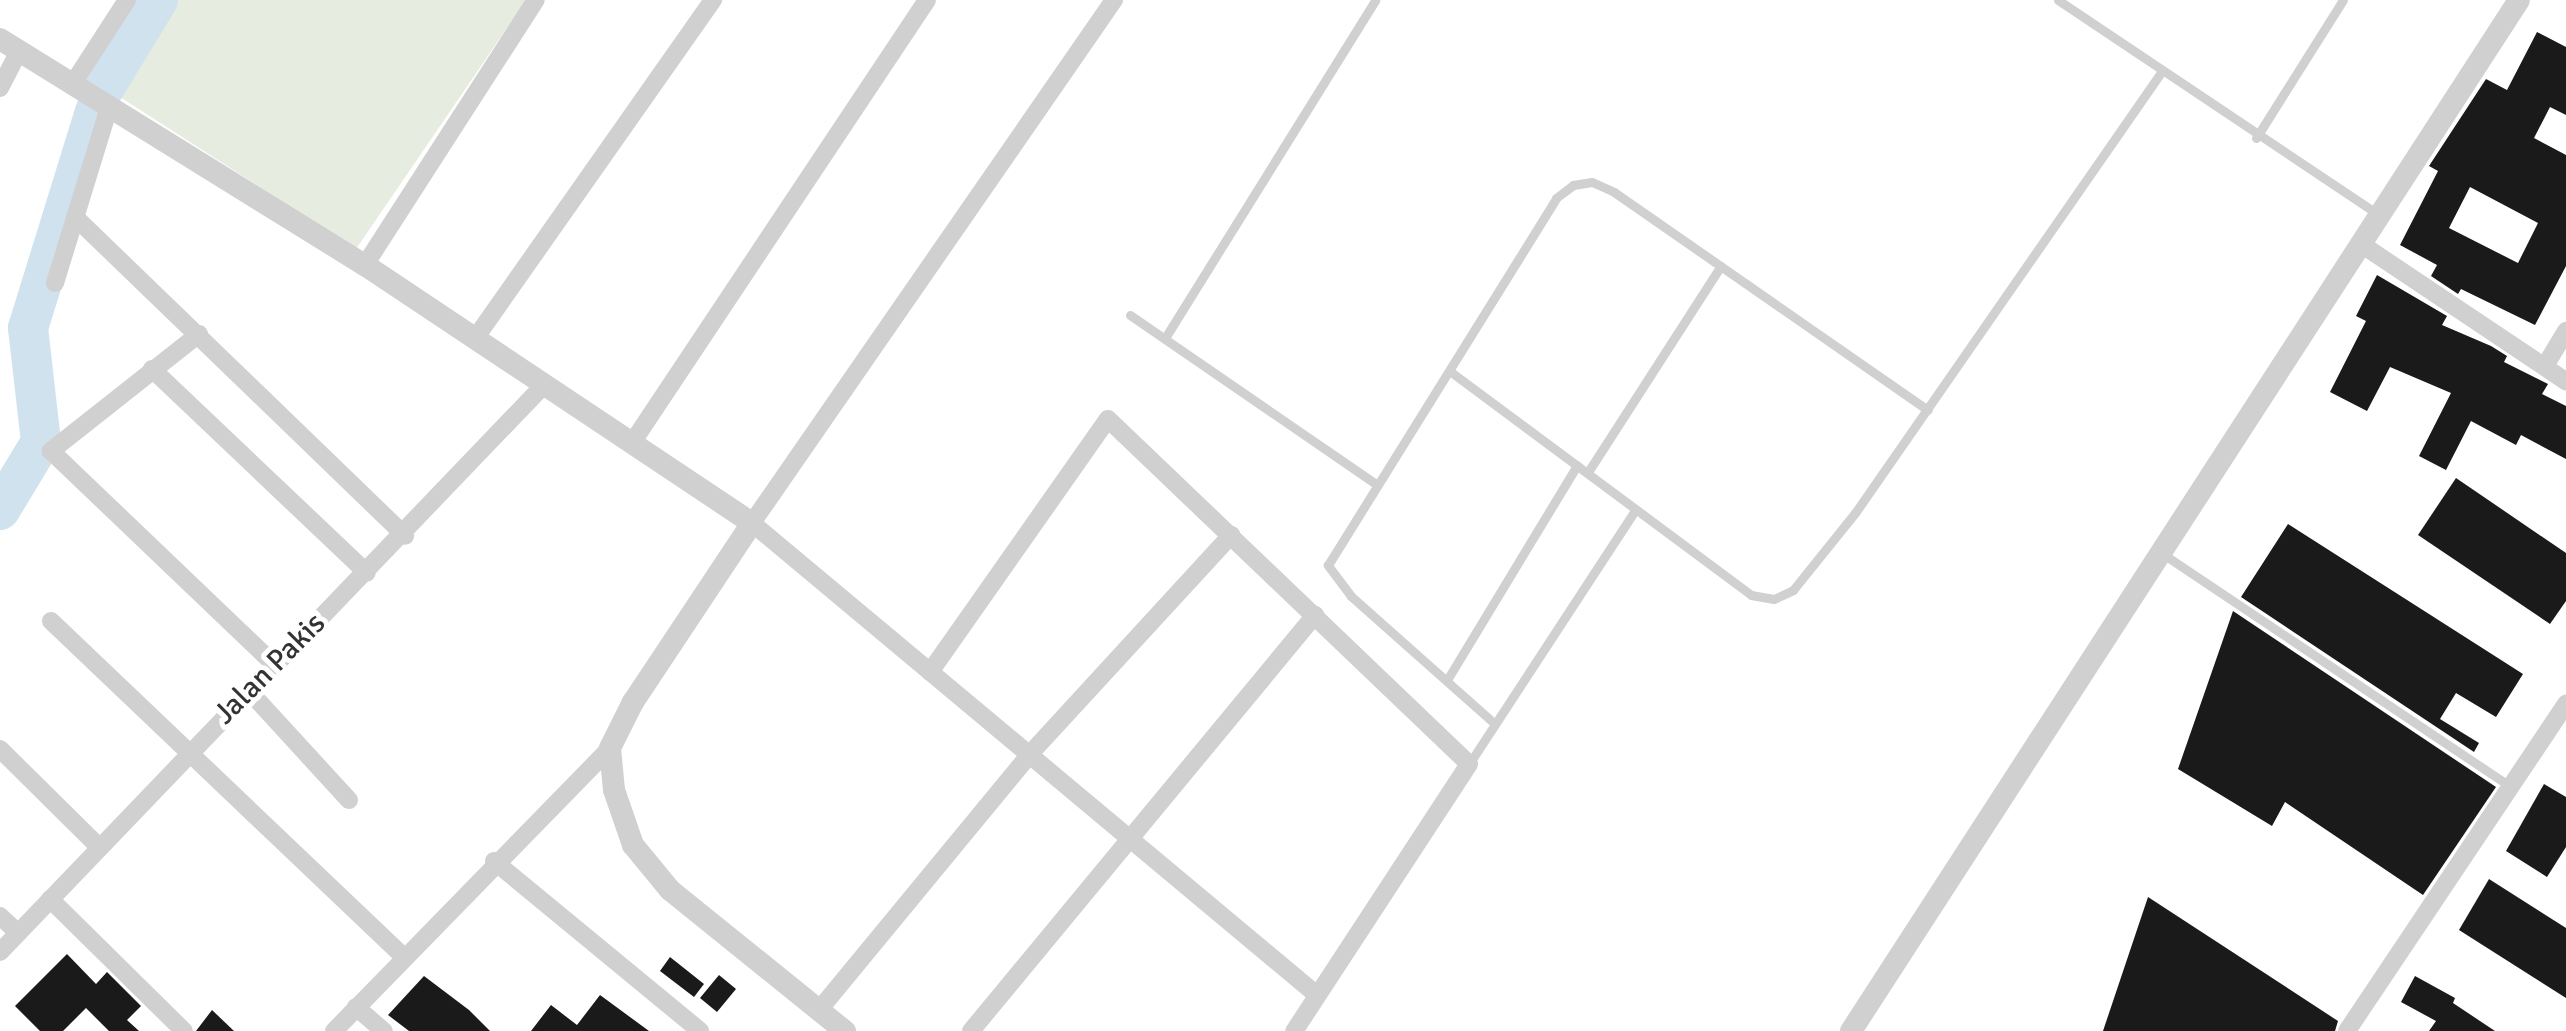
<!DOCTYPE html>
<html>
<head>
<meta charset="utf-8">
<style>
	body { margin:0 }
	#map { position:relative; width:2566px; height:1031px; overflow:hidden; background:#fff; font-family:Signika,sans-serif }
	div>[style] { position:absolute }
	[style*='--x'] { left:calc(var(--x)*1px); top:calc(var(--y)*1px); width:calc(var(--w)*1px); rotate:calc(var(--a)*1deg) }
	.green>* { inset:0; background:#e6ecdf }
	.river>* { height:40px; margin:-20px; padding:0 20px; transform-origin:20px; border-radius:20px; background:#cfe2ee }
	.building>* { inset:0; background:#1a1a1a }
	.service>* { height:9px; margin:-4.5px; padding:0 4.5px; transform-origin:4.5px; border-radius:4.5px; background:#d0d0d0 }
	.minor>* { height:18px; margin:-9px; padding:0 9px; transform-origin:9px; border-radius:9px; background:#d0d0d0 }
	.tertiary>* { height:22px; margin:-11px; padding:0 11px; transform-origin:11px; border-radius:11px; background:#d0d0d0 }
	span { translate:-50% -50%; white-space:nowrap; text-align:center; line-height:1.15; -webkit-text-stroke:10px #fff; paint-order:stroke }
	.street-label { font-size:30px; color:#333 }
</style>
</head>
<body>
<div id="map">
	<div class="green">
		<div style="clip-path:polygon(138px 0,526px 0,356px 249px,89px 77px)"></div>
	</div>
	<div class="river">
		<div style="--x:102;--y:92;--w:108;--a:-58.7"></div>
		<div style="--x:0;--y:510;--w:79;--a:-58.9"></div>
		<div style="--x:41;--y:442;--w:115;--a:-96.5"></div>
		<div style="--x:28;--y:328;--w:227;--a:-72.8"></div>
	</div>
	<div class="building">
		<div style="clip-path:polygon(evenodd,2537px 32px,2566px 47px,2566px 115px,2550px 107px,2534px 138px,2566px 155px,2566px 266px,2535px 325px,2461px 289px,2458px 294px,2431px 276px,2437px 265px,2400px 245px,2438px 171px,2429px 166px,2486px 79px,2507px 90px,2537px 32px,2470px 187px,2538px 223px,2518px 263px,2449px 228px,2470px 187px)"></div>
		<div style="clip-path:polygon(2377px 275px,2447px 316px,2442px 325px,2491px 346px,2507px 356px,2504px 362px,2548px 384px,2542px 394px,2566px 406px,2566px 459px,2521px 435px,2516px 445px,2471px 421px,2446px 470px,2419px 456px,2451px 393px,2390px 367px,2367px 411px,2330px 392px,2366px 321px,2356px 316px)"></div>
		<div style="clip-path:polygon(2456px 478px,2566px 553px,2566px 601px,2550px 624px,2418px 535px)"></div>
		<div style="clip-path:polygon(2288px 524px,2523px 674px,2496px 717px,2456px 693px,2440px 719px,2479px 743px,2474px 752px,2241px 597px)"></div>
		<div style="clip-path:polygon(2233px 611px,2496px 787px,2423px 895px,2285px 802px,2272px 826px,2178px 769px)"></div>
		<div style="clip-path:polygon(2544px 784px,2566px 797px,2566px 847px,2547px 877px,2506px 851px)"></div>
		<div style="clip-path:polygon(2489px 879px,2566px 928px,2566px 998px,2459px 930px)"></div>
		<div style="clip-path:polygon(2148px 897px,2338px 1021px,2335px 1031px,2103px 1031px)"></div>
		<div style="clip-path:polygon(67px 954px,96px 984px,107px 972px,141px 1006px,127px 1020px,139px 1031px,109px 1031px,86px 1008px,63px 1031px,40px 1031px,15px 1006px)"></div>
		<div style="clip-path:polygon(670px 957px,704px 984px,694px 997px,660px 971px)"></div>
		<div style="clip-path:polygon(719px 975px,736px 989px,717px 1012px,700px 998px)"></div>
		<div style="clip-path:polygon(424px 976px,469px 1010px,490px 1031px,409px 1031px,388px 1015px)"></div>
		<div style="clip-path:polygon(2415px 976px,2455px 998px,2453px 1003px,2495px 1031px,2429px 1031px,2436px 1021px,2401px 1002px)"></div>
		<div style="clip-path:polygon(600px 995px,649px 1031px,531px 1031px,551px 1005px,577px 1025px)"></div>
		<div style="clip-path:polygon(212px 1010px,234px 1031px,196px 1031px)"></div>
	</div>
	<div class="service">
		<div style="--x:2058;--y:0;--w:386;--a:33.8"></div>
		<div style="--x:2256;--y:138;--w:163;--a:-57.8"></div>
		<div style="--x:1130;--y:315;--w:298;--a:34.5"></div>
		<div style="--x:1165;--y:338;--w:398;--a:-58.1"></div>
		<div style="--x:1451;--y:372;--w:374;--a:36.6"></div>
		<div style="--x:1751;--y:595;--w:23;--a:10"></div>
		<div style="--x:1774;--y:599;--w:21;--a:-25"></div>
		<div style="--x:1793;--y:590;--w:99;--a:-51.2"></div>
		<div style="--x:1855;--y:513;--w:538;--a:-55.22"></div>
		<div style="--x:1588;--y:472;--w:245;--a:-57.2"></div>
		<div style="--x:2163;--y:554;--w:419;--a:33.8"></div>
		<div style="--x:1447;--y:680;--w:251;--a:-58.8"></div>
		<div style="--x:1495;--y:724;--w:193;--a:-138.4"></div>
		<div style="--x:1351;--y:596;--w:39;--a:-127"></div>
		<div style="--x:1328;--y:565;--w:432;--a:-58.1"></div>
		<div style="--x:1556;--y:198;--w:21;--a:-37"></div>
		<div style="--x:1573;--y:185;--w:19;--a:-9"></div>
		<div style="--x:1592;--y:182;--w:24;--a:24"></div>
		<div style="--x:1614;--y:192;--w:382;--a:34.8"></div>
		<div style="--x:1469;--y:764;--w:303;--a:-56.8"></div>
	</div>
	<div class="minor">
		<div style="--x:1114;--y:0;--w:636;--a:124.69"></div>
		<div style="--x:752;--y:523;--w:736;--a:39.88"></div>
		<div style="--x:72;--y:85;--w:101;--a:-57.1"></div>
		<div style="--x:0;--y:88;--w:42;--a:-62.8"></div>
		<div style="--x:75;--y:217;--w:459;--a:44"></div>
		<div style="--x:2361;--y:244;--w:247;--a:33.8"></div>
		<div style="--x:365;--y:265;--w:315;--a:-57.2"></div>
		<div style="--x:55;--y:283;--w:184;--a:-72.9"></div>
		<div style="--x:199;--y:334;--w:189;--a:141.7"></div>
		<div style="--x:51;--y:451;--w:307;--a:43.7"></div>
		<div style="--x:474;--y:340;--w:416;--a:-54.9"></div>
		<div style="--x:2545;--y:366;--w:41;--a:-59"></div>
		<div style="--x:152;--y:369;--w:296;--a:43.5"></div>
		<div style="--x:632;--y:443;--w:532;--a:-56.34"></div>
		<div style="--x:51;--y:621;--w:487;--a:43.6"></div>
		<div style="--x:930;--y:672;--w:309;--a:-54.9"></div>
		<div style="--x:1108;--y:419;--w:499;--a:43.7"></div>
		<div style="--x:1469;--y:764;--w:319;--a:123.2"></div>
		<div style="--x:249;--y:691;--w:148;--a:47.5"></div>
		<div style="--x:0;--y:749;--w:139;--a:44.7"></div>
		<div style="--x:494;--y:861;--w:267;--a:39.5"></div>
		<div style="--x:50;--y:899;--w:188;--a:44.6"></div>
		<div style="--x:0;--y:916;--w:25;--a:43"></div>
		<div style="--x:0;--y:952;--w:783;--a:-46.19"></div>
		<div style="--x:356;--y:1007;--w:37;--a:41"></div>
		<div style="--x:819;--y:1010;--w:330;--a:-50.5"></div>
		<div style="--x:1029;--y:755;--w:299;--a:-47.4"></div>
		<div style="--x:334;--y:1031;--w:395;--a:-45.7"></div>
		<div style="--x:971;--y:1031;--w:540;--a:-50.41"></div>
		<div style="--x:2347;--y:1031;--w:394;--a:-56.2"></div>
	</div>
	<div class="tertiary">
		<div style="--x:0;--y:39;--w:429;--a:31.8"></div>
		<div style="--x:365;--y:265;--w:465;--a:33.7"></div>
		<div style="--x:752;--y:523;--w:215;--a:123.6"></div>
		<div style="--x:633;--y:702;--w:51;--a:116.6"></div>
		<div style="--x:610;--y:748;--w:42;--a:84.6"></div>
		<div style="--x:614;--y:790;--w:58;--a:70.9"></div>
		<div style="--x:633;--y:845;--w:58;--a:50.6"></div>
		<div style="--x:670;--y:890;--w:225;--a:38.9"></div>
		<div style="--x:1851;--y:1031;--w:1228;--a:-57.06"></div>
	</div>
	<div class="street-label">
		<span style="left:270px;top:669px;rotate:-45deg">Jalan Pakis</span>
	</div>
</div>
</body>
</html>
